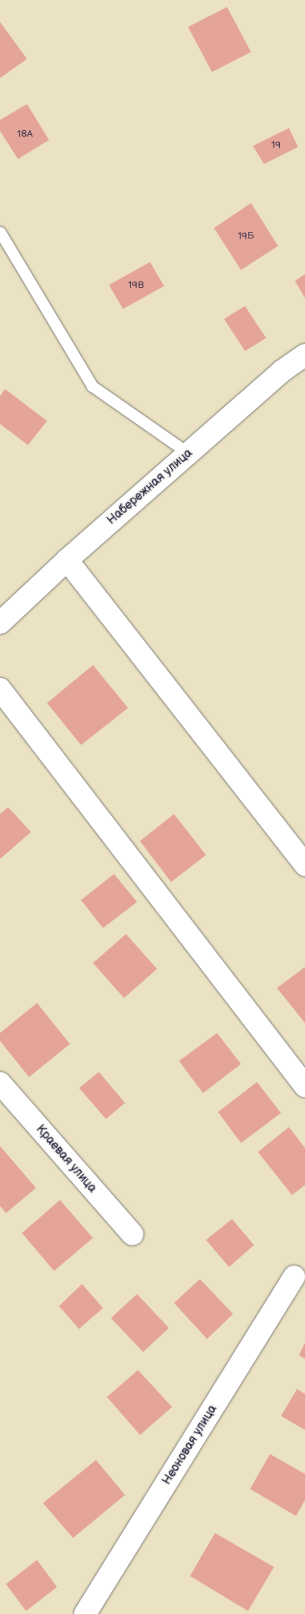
<!DOCTYPE html>
<html>
<head>
<meta charset="utf-8">
<style>
	body { margin:0 }
	#map { position:relative; width:305px; height:1614px; overflow:hidden; background:#eae2c2; font-family:"Balsamiq Sans",sans-serif }
	div>[style] { position:absolute }
	[style*='--x'] { left:calc(var(--x)*1px); top:calc(var(--y)*1px); width:calc(var(--w)*1px); rotate:calc(var(--a)*1deg) }
	.building>* { inset:0; background:#e5a49a }
	.roads { filter:drop-shadow(0 0 1px #86827e) drop-shadow(0 0 1px #86827e) }
	.service>* { height:11px; margin:-5.5px; padding:0 5.5px; transform-origin:5.5px; border-radius:5.5px; background:#fff }
	.minor>* { height:22px; margin:-11px; padding:0 11px; transform-origin:11px; border-radius:11px; background:#fff }
	.tertiary>* { height:22px; margin:-11px; padding:0 11px; transform-origin:11px; border-radius:11px; background:#fff }
	span { translate:-50% -50%; white-space:nowrap; text-align:center; line-height:1.15; -webkit-text-stroke:3px #f6f6f2; paint-order:stroke }
	.number-label { font-size:10px; color:#534253 }
	.number-label span { -webkit-text-stroke-width:0 }
	.street-label { font-size:12px; color:#22223b }
</style>
</head>
<body>
<div id="map">
	<div class="building">
		<div style="clip-path:polygon(227px 7px,251px 52px,212px 72px,188px 27px)"></div>
		<div style="clip-path:polygon(0 22px,27px 59px,0 78px)"></div>
		<div style="clip-path:polygon(27px 104px,49px 140px,18px 159px,0 131px,0 120px)"></div>
		<div style="clip-path:polygon(289px 128px,298px 147px,264px 164px,253px 146px)"></div>
		<div style="clip-path:polygon(251px 203px,278px 246px,241px 270px,214px 228px)"></div>
		<div style="clip-path:polygon(150px 262px,164px 286px,123px 309px,109px 285px)"></div>
		<div style="clip-path:polygon(305px 274px,305px 298px,295px 281px)"></div>
		<div style="clip-path:polygon(245px 306px,266px 338px,245px 351px,224px 319px)"></div>
		<div style="clip-path:polygon(5px 389px,47px 421px,28px 445px,0 424px,0 396px)"></div>
		<div style="clip-path:polygon(93px 665px,128px 708px,81px 745px,47px 703px)"></div>
		<div style="clip-path:polygon(8px 807px,31px 832px,0 859px,0 814px)"></div>
		<div style="clip-path:polygon(174px 814px,206px 855px,171px 882px,140px 841px)"></div>
		<div style="clip-path:polygon(114px 874px,137px 902px,103px 928px,81px 900px)"></div>
		<div style="clip-path:polygon(126px 934px,157px 969px,124px 998px,93px 963px)"></div>
		<div style="clip-path:polygon(305px 967px,305px 1023px,277px 988px)"></div>
		<div style="clip-path:polygon(37px 1003px,70px 1044px,29px 1077px,0 1041px,0 1033px)"></div>
		<div style="clip-path:polygon(217px 1033px,241px 1064px,203px 1093px,179px 1061px)"></div>
		<div style="clip-path:polygon(99px 1072px,125px 1103px,106px 1119px,79px 1088px)"></div>
		<div style="clip-path:polygon(257px 1082px,281px 1113px,241px 1143px,218px 1112px)"></div>
		<div style="clip-path:polygon(289px 1127px,305px 1148px,305px 1185px,292px 1195px,258px 1152px)"></div>
		<div style="clip-path:polygon(0 1146px,36px 1188px,6px 1213px,0 1206px)"></div>
		<div style="clip-path:polygon(60px 1200px,93px 1238px,54px 1271px,22px 1233px)"></div>
		<div style="clip-path:polygon(232px 1219px,254px 1245px,229px 1267px,206px 1240px)"></div>
		<div style="clip-path:polygon(200px 1279px,233px 1314px,207px 1339px,174px 1303px)"></div>
		<div style="clip-path:polygon(82px 1284px,103px 1308px,79px 1329px,59px 1306px)"></div>
		<div style="clip-path:polygon(137px 1294px,169px 1328px,143px 1352px,111px 1318px)"></div>
		<div style="clip-path:polygon(305px 1343px,305px 1359px,299px 1355px)"></div>
		<div style="clip-path:polygon(138px 1370px,172px 1407px,140px 1435px,107px 1397px)"></div>
		<div style="clip-path:polygon(297px 1389px,305px 1394px,305px 1430px,281px 1416px)"></div>
		<div style="clip-path:polygon(270px 1454px,305px 1474px,305px 1500px,296px 1516px,250px 1489px)"></div>
		<div style="clip-path:polygon(96px 1460px,125px 1495px,73px 1538px,43px 1503px)"></div>
		<div style="clip-path:polygon(215px 1533px,274px 1567px,248px 1611px,190px 1576px)"></div>
		<div style="clip-path:polygon(37px 1560px,57px 1587px,26px 1611px,6px 1584px)"></div>
	</div>
	<div class="roads">
		<div class="service">
			<div style="--x:0;--y:232;--w:179;--a:59.1"></div>
			<div style="--x:92;--y:386;--w:117;--a:34.9"></div>
		</div>
		<div class="minor">
			<div style="--x:67;--y:560;--w:387;--a:52"></div>
			<div style="--x:0;--y:689;--w:501;--a:52.47"></div>
			<div style="--x:0;--y:1083;--w:201;--a:48.8"></div>
			<div style="--x:85;--y:1614;--w:397;--a:-58.2"></div>
		</div>
		<div class="tertiary">
			<div style="--x:0;--y:623;--w:92;--a:-43.2"></div>
			<div style="--x:67;--y:560;--w:286;--a:-41.3"></div>
			<div style="--x:282;--y:371;--w:28;--a:-35"></div>
		</div>
	</div>
	<div class="number-label">
		<span style="left:25px;top:135px">18А</span>
		<span style="left:276px;top:146px">19</span>
		<span style="left:246px;top:237px">19Б</span>
		<span style="left:136px;top:286px">19В</span>
	</div>
	<div class="street-label">
		<span style="left:150px;top:487px;rotate:-41deg">Набережная улица</span>
		<span style="left:66px;top:1159px;rotate:49deg">Краевая улица</span>
		<span style="left:190px;top:1445px;rotate:-58deg">Неоновая улица</span>
	</div>
</div>
</body>
</html>
